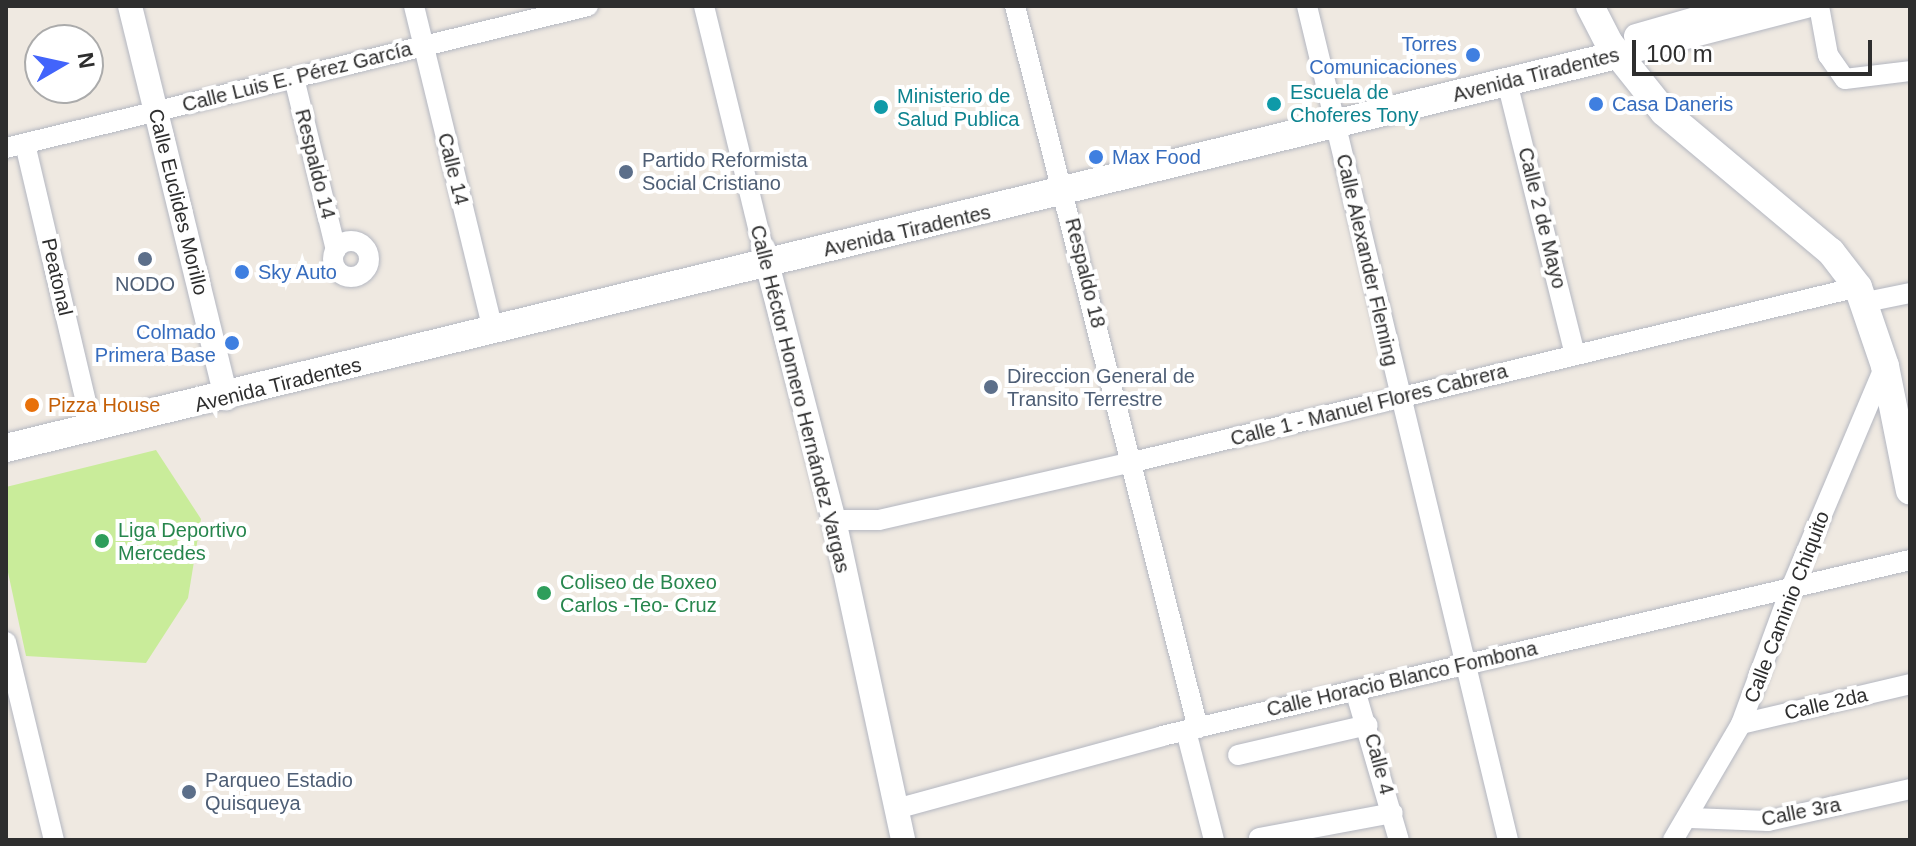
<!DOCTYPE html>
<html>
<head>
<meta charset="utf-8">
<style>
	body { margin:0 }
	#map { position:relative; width:1916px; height:846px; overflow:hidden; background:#efe9e1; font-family:Arial,sans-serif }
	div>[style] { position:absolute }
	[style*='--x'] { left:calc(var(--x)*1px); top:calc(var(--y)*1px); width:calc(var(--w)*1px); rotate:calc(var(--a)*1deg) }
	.pitch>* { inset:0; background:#c9ec9a }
	.roads { filter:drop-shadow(0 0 2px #b4b7c1) drop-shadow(0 0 2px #b4b7c1) }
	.minor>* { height:20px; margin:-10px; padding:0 10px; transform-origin:10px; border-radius:10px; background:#fff }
	.minor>.ring { margin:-10px; padding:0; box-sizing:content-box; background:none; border:20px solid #fff; border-radius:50% }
	.tertiary>* { height:24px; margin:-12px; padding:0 12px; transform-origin:12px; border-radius:12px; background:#fff }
	.secondary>* { height:28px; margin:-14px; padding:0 14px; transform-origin:14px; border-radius:14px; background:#fff }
	.dots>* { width:22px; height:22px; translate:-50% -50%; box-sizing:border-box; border:4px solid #fff; border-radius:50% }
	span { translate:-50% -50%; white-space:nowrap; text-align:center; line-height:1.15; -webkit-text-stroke:8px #fff; paint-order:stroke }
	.shop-label { font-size:20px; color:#366cbe }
	.right { translate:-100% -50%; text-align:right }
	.left { translate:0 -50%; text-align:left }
	.street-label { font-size:20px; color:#2e2e2e }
	.culture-label { font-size:20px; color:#0d838f }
	.service-label { font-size:20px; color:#4e5e75 }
	.food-label { font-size:20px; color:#c56008 }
	.leisure-label { font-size:20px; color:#27864d }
	.frame { position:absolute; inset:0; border:8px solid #2e2e2e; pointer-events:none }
	.north { position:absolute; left:24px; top:24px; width:80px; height:80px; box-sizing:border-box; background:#fff; border:2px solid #ababab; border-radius:50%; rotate:81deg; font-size:22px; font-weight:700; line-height:32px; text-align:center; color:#2e2e2e }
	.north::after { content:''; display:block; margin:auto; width:28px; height:36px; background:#4264fb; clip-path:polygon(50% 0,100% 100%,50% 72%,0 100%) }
	.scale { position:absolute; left:1632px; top:40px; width:240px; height:36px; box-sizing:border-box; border:4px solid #2e2e2e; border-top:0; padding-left:10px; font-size:24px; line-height:28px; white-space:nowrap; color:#2e2e2e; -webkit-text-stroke:6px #fff; paint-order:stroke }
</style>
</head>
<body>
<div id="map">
	<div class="pitch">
		<div style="clip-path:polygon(156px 450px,201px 519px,188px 598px,146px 663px,26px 656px,6px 563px,6px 487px)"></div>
	</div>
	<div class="roads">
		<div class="minor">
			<div style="--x:414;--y:6;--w:334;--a:76.3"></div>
			<div style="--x:704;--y:6;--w:249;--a:76.3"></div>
			<div style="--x:1015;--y:6;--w:745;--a:75.78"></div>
			<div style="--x:1307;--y:6;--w:858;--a:76.45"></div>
			<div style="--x:1819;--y:6;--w:50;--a:79.6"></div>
			<div style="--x:1828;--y:55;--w:29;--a:55"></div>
			<div style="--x:1845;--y:79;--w:65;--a:-7"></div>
			<div style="--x:294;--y:78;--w:177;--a:76.3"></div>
			<div style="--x:1507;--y:82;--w:281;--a:76"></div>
			<div style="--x:25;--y:144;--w:274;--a:76.7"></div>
			<div style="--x:6;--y:148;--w:599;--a:-13.71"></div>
			<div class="ring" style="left:333px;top:241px;width:16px;height:16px"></div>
			<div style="--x:1866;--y:302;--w:45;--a:-11.6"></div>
			<div style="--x:834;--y:520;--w:45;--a:0"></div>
			<div style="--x:879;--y:520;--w:261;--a:-12.9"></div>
			<div style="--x:1133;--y:462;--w:746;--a:-13.57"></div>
			<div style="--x:6;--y:642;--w:204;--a:76.4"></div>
			<div style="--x:1355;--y:690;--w:156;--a:73.7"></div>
			<div style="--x:1741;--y:724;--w:174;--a:-13.3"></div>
			<div style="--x:1186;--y:731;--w:113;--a:75.6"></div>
			<div style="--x:1238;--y:755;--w:133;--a:-13"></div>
			<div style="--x:896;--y:809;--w:276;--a:-15.3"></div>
			<div style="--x:1162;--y:736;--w:768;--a:-13.24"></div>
			<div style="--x:1691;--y:818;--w:77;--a:2.2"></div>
			<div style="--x:1768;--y:821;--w:146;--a:-12.7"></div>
			<div style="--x:1259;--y:838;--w:136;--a:-10.6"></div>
			<div style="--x:1673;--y:840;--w:134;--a:-59.6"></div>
			<div style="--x:1741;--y:724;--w:145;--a:-69.8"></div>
			<div style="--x:1791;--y:588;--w:241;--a:-67.1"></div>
		</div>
		<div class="tertiary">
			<div style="--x:130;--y:6;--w:404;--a:76.2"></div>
			<div style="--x:1636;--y:36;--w:109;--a:-15.9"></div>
			<div style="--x:1617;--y:55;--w:195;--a:-14.5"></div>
			<div style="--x:763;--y:248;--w:281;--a:75.4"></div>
			<div style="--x:834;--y:520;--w:327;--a:77.8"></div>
		</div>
		<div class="secondary">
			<div style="--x:1590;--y:6;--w:42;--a:62.8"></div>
			<div style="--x:1609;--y:43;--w:88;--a:51.4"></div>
			<div style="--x:1664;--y:112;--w:218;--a:40"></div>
			<div style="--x:1831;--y:252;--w:44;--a:52.4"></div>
			<div style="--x:1858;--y:287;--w:83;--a:71.1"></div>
			<div style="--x:1885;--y:366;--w:127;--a:78.7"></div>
			<div style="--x:6;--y:448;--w:1658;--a:-13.71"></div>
		</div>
	</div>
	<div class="dots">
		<div style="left:1473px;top:55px;background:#3f7fe0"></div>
		<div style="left:1274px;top:104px;background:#0f9aa8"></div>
		<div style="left:1596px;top:104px;background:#3f7fe0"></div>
		<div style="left:881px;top:107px;background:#0f9aa8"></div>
		<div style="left:1096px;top:157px;background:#3f7fe0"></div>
		<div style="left:626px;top:172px;background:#5c6f8a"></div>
		<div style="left:145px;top:259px;background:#5c6f8a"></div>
		<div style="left:242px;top:272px;background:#3f7fe0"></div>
		<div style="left:232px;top:343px;background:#3f7fe0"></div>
		<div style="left:991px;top:387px;background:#5c6f8a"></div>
		<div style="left:32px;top:405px;background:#e8710a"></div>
		<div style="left:102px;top:541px;background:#2e9e5b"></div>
		<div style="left:544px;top:593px;background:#2e9e5b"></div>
		<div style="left:189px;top:792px;background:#5c6f8a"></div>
	</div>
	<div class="shop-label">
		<span class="right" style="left:1457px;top:56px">Torres<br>Comunicaciones</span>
		<span class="left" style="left:1612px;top:104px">Casa Daneris</span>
		<span class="left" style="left:1112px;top:157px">Max Food</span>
		<span class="left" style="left:258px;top:272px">Sky Auto</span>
		<span class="right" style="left:216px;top:344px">Colmado<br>Primera Base</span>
	</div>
	<div class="street-label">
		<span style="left:1536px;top:75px;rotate:-14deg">Avenida Tiradentes</span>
		<span style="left:297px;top:77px;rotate:-14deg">Calle Luis E. Pérez García</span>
		<span style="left:315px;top:164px;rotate:76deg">Respaldo 14</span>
		<span style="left:453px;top:169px;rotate:76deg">Calle 14</span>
		<span style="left:178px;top:202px;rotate:76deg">Calle Euclides Morillo</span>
		<span style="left:1542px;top:218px;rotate:76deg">Calle 2 de Mayo</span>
		<span style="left:907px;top:231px;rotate:-13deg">Avenida Tiradentes</span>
		<span style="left:1367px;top:260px;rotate:77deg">Calle Alexander Fleming</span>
		<span style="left:1085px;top:273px;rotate:76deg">Respaldo 18</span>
		<span style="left:57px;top:277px;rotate:77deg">Peatonal</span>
		<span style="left:278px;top:385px;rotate:-14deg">Avenida Tiradentes</span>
		<span style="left:800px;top:399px;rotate:76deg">Calle Héctor Homero Hernández Vargas</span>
		<span style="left:1369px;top:405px;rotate:-14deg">Calle 1 - Manuel Flores Cabrera</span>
		<span style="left:1787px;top:607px;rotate:-69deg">Calle Caminio Chiquito</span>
		<span style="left:1402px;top:679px;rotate:-13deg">Calle Horacio Blanco Fombona</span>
		<span style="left:1826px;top:704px;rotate:-13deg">Calle 2da</span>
		<span style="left:1379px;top:764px;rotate:75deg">Calle 4</span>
		<span style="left:1801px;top:812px;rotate:-11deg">Calle 3ra</span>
	</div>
	<div class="culture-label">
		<span class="left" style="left:1290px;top:104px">Escuela de<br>Choferes Tony</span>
		<span class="left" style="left:897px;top:108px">Ministerio de<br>Salud Publica</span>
	</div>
	<div class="service-label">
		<span class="left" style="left:642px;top:172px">Partido Reformista<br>Social Cristiano</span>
		<span style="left:145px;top:284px">NODO</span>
		<span class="left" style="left:1007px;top:388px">Direccion General de<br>Transito Terrestre</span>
		<span class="left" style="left:205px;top:792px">Parqueo Estadio<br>Quisqueya</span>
	</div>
	<div class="food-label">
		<span class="left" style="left:48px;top:405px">Pizza House</span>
	</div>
	<div class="leisure-label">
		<span class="left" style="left:118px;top:542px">Liga Deportivo<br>Mercedes</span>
		<span class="left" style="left:560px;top:594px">Coliseo de Boxeo<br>Carlos -Teo- Cruz</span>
	</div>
	<div class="frame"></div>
	<div class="north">N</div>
	<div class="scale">100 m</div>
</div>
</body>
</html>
